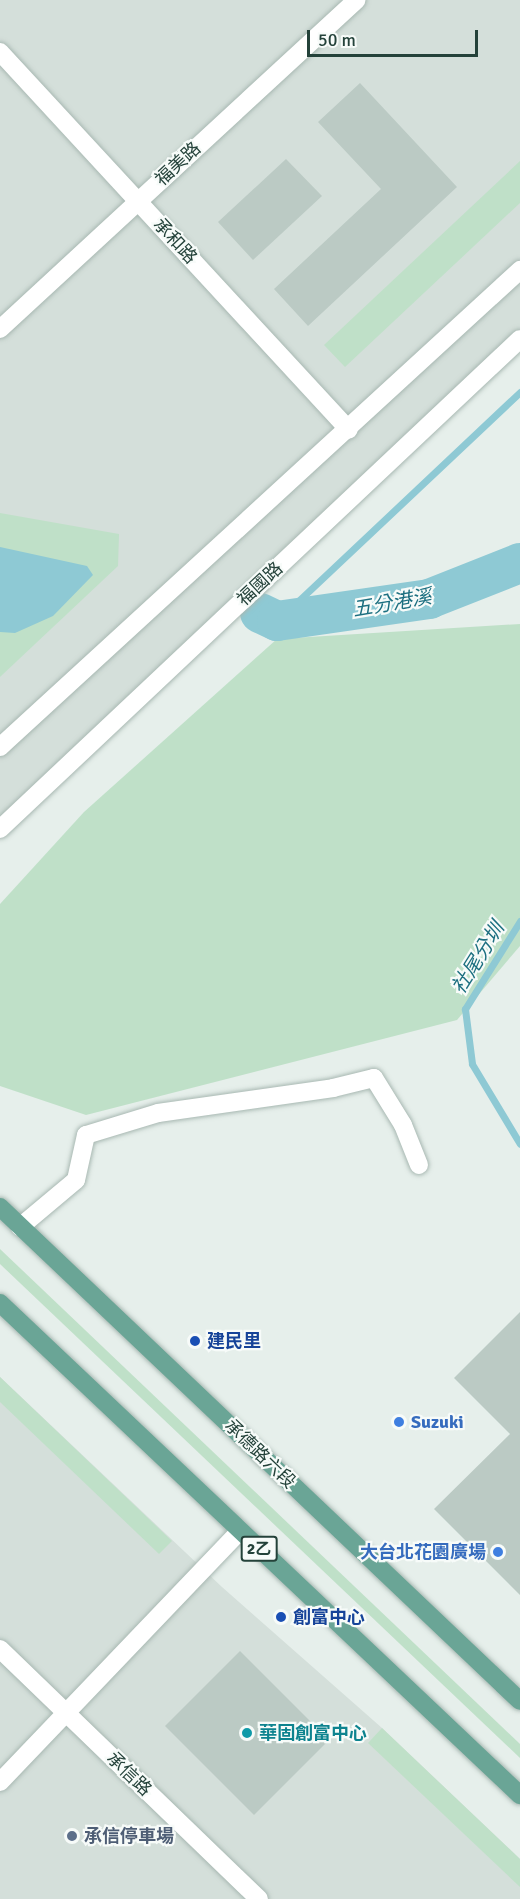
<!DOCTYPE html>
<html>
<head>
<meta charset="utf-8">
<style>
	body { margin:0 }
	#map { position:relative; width:520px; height:1899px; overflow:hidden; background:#e6efeb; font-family:Signika,"Noto Sans TC",sans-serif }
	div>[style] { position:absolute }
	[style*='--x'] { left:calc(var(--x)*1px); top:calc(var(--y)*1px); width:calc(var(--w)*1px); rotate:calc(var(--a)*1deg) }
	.built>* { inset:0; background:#d4dfda }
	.green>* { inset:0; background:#bfe0c8 }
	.water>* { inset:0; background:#8ec9d4 }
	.stream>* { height:7px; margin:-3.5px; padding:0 3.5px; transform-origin:3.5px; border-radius:3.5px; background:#8ec9d4 }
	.river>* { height:40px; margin:-20px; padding:0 20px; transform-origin:20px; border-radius:20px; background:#8ec9d4 }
	.building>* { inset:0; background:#bbcac4 }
	.roads { filter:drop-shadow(0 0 2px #a8b8b2) drop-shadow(0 0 2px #a8b8b2) }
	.minor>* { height:18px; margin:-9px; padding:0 9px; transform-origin:9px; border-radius:9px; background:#fff }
	.major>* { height:18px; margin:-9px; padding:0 9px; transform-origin:9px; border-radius:9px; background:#6aa596 }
	.dots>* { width:16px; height:16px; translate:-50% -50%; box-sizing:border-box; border:3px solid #f7fbf9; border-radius:50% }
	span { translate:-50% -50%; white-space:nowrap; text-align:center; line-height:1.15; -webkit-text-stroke:4.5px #f7fbf9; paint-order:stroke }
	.shield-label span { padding:2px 4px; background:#f7fbf9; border:2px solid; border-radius:4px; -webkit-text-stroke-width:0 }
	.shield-label { font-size:16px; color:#24423a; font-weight:700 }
	.street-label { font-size:18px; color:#24423a }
	.transit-label { font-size:18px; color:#164399; font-weight:700 }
	.left { translate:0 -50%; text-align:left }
	.shop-label { font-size:18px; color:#366cbe; font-weight:700 }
	.right { translate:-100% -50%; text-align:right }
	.culture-label { font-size:18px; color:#0d838f; font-weight:700 }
	.service-label { font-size:18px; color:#4e5e75; font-weight:700 }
	.water-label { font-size:20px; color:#1c6f80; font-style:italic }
	.scale { position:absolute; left:307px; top:30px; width:171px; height:27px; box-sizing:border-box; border:3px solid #24423a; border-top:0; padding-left:8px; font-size:18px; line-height:21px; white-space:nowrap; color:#24423a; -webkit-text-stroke:4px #f7fbf9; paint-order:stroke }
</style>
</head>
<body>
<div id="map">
	<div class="built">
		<div style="clip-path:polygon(0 0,520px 0,520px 345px,0 836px)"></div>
		<div style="clip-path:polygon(0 1377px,222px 1587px,382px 1728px,520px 1859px,520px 1899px,0 1899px)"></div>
	</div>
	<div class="green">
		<div style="clip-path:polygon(520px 161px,520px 203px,345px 367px,324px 345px)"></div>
		<div style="clip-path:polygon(0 513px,119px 534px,118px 566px,0 677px)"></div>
		<div style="clip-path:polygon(520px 624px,520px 946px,457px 1020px,86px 1115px,0 1086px,0 904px,84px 812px,277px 639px)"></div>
		<div style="clip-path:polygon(0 1249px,520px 1744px,520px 1758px,0 1264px)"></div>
		<div style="clip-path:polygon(0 1377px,172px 1541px,159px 1554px,0 1402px)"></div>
		<div style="clip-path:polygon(382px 1728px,520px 1859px,520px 1887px,368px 1743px)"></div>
	</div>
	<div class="water">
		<div style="clip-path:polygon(0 547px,87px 566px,93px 575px,53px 616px,15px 633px,0 632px)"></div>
	</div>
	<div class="stream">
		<div style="--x:277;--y:621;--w:334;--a:-43.3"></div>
		<div style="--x:520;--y:921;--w:104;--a:122"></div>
		<div style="--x:465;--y:1009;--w:55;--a:82.7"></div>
		<div style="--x:472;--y:1064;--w:93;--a:59"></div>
	</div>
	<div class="river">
		<div style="--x:260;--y:613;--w:19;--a:25"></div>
		<div style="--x:277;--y:621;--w:154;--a:-8.2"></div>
		<div style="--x:429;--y:599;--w:98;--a:-21.6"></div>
	</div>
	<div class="building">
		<div style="clip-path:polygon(360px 83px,457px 187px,308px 326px,274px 289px,381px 189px,318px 122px)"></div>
		<div style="clip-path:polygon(286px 159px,322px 196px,253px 260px,218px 222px)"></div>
		<div style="clip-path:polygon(520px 1312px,520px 1595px,434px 1509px,510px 1434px,454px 1378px)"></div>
		<div style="clip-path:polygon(240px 1651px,329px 1740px,254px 1815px,165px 1726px)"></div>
	</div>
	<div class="roads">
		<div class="minor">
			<div style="--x:0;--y:52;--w:514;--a:47.28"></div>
			<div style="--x:0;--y:329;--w:485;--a:-42.7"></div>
			<div style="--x:0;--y:747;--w:706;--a:-42.53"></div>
			<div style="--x:0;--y:829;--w:714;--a:-43.3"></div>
			<div style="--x:20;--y:1227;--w:73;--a:-40"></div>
			<div style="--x:76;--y:1180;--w:46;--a:-77.5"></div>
			<div style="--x:86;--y:1135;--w:75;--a:-17"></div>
			<div style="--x:158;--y:1113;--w:177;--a:-8.1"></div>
			<div style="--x:333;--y:1088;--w:42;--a:-13.7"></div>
			<div style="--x:374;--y:1078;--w:55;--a:58.3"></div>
			<div style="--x:403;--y:1125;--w:43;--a:68.2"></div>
			<div style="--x:0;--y:1649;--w:360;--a:44"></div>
			<div style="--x:0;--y:1782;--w:347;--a:-46.3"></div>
		</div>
		<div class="major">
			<div style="--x:0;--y:1207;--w:717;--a:43.53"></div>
			<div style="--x:0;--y:1303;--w:716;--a:43.42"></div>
		</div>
	</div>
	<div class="dots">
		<div style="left:195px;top:1341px;background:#1a4fb4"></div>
		<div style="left:399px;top:1422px;background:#3f7fe0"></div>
		<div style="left:498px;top:1552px;background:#3f7fe0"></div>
		<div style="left:281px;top:1617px;background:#1a4fb4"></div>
		<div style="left:247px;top:1733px;background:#0f9aa8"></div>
		<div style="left:72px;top:1836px;background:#5c6f8a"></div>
	</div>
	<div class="shield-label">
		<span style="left:259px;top:1549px">2乙</span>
	</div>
	<div class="street-label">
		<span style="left:178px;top:164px;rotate:-43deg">福美路</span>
		<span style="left:175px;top:241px;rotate:47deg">承和路</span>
		<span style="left:260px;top:584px;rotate:-43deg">福國路</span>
		<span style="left:260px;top:1454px;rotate:44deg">承德路六段</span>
		<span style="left:129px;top:1774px;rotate:44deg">承信路</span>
	</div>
	<div class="transit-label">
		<span class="left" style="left:207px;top:1341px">建民里</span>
		<span class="left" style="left:293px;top:1617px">創富中心</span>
	</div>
	<div class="shop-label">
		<span class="left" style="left:411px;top:1422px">Suzuki</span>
		<span class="right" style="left:486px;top:1552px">大台北花園廣場</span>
	</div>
	<div class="culture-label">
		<span class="left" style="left:259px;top:1733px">華固創富中心</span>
	</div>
	<div class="service-label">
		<span class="left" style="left:84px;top:1836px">承信停車場</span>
	</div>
	<div class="water-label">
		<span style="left:392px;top:603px;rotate:-10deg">五分港溪</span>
		<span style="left:478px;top:958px;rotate:-58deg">社尾分圳</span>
	</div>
	<div class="scale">50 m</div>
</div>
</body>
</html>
